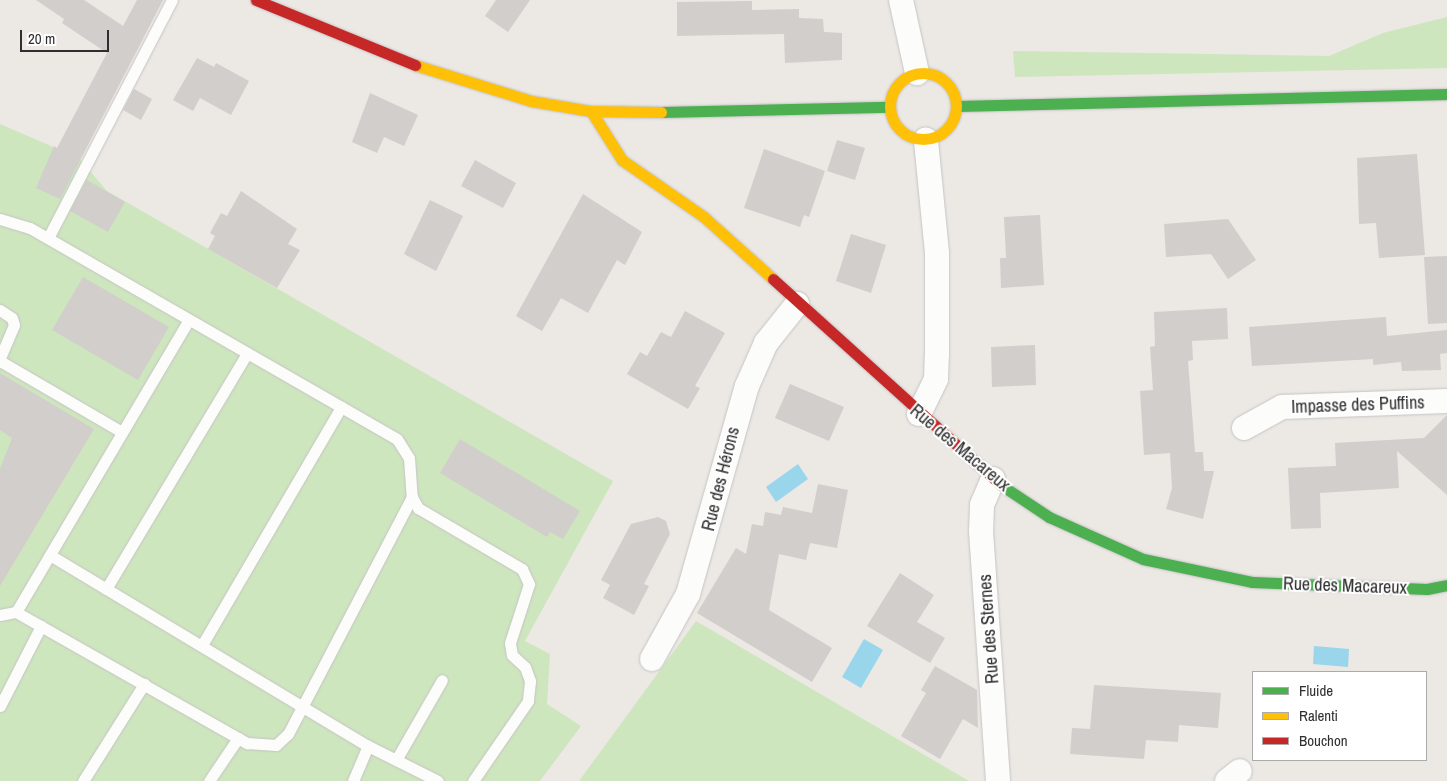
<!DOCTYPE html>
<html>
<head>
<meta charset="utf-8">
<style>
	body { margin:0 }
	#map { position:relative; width:1447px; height:781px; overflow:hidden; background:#ece8e4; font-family:"Archivo Narrow",sans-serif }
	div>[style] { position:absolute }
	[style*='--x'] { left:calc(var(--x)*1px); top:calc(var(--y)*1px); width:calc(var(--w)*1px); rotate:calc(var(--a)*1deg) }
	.green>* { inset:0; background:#cee6be }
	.water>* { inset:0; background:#99d6ec }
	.building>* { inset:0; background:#d1cecb }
	.roads { filter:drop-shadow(0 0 1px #c5c4c5) drop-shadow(0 0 1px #c5c4c5) }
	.lane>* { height:11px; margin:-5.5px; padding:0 5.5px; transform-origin:5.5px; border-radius:5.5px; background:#fcfcfb }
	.street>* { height:24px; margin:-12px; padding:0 12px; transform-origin:12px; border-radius:12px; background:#fcfcfb }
	.fast>* { height:11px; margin:-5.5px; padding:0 5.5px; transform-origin:5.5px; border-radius:5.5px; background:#4caf50 }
	.slow>* { height:11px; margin:-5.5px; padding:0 5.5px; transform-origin:5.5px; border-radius:5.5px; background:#ffc107 }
	.slow>.ring { margin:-5.5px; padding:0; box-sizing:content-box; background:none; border:11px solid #ffc107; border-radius:50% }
	.jam>* { height:11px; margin:-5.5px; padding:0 5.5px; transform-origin:5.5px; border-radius:5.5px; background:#c62828 }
	span { translate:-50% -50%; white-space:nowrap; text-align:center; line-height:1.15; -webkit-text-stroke:4px #fff; paint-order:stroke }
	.street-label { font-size:18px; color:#2e2e2e }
	.legend { position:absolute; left:1252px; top:671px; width:175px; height:90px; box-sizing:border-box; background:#fff; border:1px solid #ababab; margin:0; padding:6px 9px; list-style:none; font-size:15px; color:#2e2e2e }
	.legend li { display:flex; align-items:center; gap:10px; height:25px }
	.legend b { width:25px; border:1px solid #ababab }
	.scale { position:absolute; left:20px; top:30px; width:89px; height:22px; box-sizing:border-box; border:2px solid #2e2e2e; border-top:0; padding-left:6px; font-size:15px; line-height:18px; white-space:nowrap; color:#2e2e2e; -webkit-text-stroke:4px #fff; paint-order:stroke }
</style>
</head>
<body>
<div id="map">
	<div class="green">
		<div style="clip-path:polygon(1447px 17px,1447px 68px,1015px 77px,1013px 51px,1329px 56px,1383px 33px)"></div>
		<div style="clip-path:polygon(0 124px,79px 158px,107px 191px,613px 481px,525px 641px,550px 654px,547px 704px,581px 726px,540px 781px,0 781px)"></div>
		<div style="clip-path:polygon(696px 621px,969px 781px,579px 781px)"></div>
	</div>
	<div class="water">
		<div style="clip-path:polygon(798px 464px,808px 479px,776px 502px,766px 487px)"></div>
		<div style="clip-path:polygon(864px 639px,883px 650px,861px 688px,842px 677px)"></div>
		<div style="clip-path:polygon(1314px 646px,1349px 649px,1348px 667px,1313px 664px)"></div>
	</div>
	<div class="building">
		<div style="clip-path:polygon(36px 0,84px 0,123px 26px,137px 0,163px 0,60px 199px,36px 188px,54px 146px,57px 148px,107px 53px,62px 23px,64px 19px)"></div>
		<div style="clip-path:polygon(496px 0,530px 0,508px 32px,485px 16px)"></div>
		<div style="clip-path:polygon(752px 1px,752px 10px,799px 9px,799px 18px,823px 19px,824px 32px,842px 33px,842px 60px,785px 63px,784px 34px,677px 36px,677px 2px)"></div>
		<div style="clip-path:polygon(197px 58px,214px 67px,216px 63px,249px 81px,231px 115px,200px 98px,193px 111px,173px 100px)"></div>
		<div style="clip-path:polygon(134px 89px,152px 99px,141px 120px,123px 110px)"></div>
		<div style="clip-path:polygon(370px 93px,418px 115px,404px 146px,384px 137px,377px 153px,352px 142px)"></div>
		<div style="clip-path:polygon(837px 140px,865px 148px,855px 180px,827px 171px)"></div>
		<div style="clip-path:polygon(764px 149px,825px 171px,809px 217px,804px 215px,800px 227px,744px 208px)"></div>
		<div style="clip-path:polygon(1417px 154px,1425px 255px,1379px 258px,1376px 223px,1359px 224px,1357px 158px)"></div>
		<div style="clip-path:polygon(475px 160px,516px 183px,503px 208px,461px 186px)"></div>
		<div style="clip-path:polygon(87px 180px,125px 202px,108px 232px,70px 211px)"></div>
		<div style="clip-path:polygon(241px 191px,297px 229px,288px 244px,300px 250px,277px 288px,208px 249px,215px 236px,210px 233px,221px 213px,227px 216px)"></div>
		<div style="clip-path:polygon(583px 194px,642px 232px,625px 265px,617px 260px,588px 313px,561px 298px,542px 331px,516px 316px)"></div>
		<div style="clip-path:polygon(430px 200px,463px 216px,436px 271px,404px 254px)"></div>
		<div style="clip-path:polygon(1040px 215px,1044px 285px,1001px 288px,1000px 258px,1006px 258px,1004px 217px)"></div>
		<div style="clip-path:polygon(1228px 219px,1256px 260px,1228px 279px,1211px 254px,1166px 257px,1164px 224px)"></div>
		<div style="clip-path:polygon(851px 234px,886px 245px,871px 293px,836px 281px)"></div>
		<div style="clip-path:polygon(1447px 256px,1447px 323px,1428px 324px,1424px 257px)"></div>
		<div style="clip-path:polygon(83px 277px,169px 327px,138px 380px,52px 330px)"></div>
		<div style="clip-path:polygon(1227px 308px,1228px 339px,1192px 341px,1193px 360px,1188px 361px,1195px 452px,1203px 452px,1204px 471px,1214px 471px,1203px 519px,1166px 509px,1172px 488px,1170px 453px,1144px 455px,1140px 391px,1153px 390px,1150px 347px,1155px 346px,1154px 312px)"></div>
		<div style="clip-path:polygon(685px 311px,725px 333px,695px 386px,700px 388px,688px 409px,627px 374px,640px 352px,647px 356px,661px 332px,671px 337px)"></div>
		<div style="clip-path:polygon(1386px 317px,1387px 336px,1447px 330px,1447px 353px,1440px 354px,1441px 370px,1402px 371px,1401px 362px,1373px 365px,1373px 359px,1252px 366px,1249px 327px)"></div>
		<div style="clip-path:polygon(1035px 345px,1036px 385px,992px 387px,991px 347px)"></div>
		<div style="clip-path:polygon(0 373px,94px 429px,0 586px,0 469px,12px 438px,0 430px)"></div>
		<div style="clip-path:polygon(790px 384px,844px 407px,829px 441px,775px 418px)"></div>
		<div style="clip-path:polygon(1447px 415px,1447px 495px,1397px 451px,1399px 488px,1320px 493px,1321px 528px,1291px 529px,1288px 468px,1336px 466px,1335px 443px,1424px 438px)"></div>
		<div style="clip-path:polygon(460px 439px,580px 511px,563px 539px,550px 532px,547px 537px,440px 473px)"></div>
		<div style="clip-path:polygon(818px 484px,848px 490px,837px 548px,810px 543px,806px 560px,779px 554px,769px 610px,832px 648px,812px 682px,697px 613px,736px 548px,746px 554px,752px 524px,763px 526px,765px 512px,781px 515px,783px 507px,812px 513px)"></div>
		<div style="clip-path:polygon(658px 517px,666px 521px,670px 534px,644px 584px,649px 586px,634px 615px,603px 598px,610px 585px,601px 580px,631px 524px)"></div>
		<div style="clip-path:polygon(900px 573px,934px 595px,917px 622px,945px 638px,930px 663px,867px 626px)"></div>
		<div style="clip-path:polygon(935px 666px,977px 690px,978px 728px,963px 719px,940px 759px,901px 736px,926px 693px,921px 690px)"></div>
		<div style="clip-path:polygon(1094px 685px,1221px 693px,1218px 728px,1179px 725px,1178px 742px,1146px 740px,1144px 759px,1070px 754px,1072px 728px,1090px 729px)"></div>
	</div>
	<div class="roads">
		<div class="lane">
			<div style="--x:0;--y:219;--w:31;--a:17"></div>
			<div style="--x:30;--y:228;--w:423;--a:29.9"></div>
			<div style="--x:397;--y:439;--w:22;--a:58"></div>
			<div style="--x:409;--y:458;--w:39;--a:86"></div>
			<div style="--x:412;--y:497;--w:13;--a:61"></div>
			<div style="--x:418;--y:508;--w:121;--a:30.4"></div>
			<div style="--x:522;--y:569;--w:17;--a:65"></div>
			<div style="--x:529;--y:584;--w:62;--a:107.9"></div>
			<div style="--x:510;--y:643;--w:12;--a:81"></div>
			<div style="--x:512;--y:655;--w:18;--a:43"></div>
			<div style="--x:525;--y:667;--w:15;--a:70"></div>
			<div style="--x:530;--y:681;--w:20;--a:96"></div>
			<div style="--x:528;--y:701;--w:97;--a:124.5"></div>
			<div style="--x:48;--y:238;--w:268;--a:-62.5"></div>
			<div style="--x:0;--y:310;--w:14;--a:34"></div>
			<div style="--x:12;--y:318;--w:7;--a:74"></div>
			<div style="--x:14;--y:325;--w:36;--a:113"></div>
			<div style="--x:0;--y:361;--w:141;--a:30.2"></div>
			<div style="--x:50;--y:555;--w:371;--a:31"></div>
			<div style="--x:368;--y:746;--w:78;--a:26.6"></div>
			<div style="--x:106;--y:589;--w:275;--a:-59.1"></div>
			<div style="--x:16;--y:612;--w:339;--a:-59.4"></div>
			<div style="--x:0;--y:615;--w:16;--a:-11"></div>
			<div style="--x:16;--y:612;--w:266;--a:29.6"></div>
			<div style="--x:247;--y:743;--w:29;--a:4"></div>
			<div style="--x:276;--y:745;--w:16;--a:-43"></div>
			<div style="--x:288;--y:734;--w:267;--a:-62.4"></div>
			<div style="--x:202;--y:645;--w:276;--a:-59.7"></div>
			<div style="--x:0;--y:706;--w:90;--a:-62.9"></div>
			<div style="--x:396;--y:760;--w:92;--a:-60.1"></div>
			<div style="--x:83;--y:781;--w:115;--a:-57.8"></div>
			<div style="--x:209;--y:781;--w:52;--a:-56"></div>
			<div style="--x:353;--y:781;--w:38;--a:-67"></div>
		</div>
		<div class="street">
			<div style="--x:901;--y:0;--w:75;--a:77.6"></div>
			<div style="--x:919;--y:414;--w:39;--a:-64"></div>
			<div style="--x:936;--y:379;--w:24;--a:-88"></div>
			<div style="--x:937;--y:355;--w:102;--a:-90"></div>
			<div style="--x:937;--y:253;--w:114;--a:-95.6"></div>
			<div style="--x:1244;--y:428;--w:43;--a:-28.9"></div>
			<div style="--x:1282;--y:407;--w:165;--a:-2.1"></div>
			<div style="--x:993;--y:479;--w:28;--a:113"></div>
			<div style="--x:982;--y:505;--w:26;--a:92"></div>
			<div style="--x:981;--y:531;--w:251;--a:86.1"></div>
			<div style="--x:652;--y:659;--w:74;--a:-61"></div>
			<div style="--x:688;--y:594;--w:216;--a:-74.2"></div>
			<div style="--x:747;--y:386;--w:47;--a:-66.2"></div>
			<div style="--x:766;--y:343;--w:50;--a:-51.5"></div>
			<div style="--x:1227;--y:781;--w:16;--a:-38"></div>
		</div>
		<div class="fast">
			<div style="--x:957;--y:106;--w:490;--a:-1.4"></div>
			<div style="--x:661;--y:112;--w:229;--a:-1.3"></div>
			<div style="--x:1001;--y:485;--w:58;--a:33.7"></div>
			<div style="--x:1049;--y:517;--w:103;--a:24.1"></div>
			<div style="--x:1143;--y:559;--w:111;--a:11.9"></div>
			<div style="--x:1252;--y:582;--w:175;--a:2.3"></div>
			<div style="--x:1427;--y:589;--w:20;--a:-11"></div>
		</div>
		<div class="slow">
			<div style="--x:415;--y:65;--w:121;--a:17.2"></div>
			<div style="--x:531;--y:101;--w:61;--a:9.5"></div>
			<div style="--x:591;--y:111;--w:70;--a:0.8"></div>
			<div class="ring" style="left:890px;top:73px;width:55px;height:55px"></div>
			<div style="--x:591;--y:111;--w:58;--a:57.7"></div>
			<div style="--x:622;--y:160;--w:100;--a:34.8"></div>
			<div style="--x:704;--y:217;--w:93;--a:41.9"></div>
		</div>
		<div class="jam">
			<div style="--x:256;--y:0;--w:172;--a:22.2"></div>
			<div style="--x:773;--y:279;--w:307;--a:42.1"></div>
		</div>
	</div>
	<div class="street-label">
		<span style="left:1358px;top:405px;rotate:-2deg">Impasse des Puffins</span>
		<span style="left:960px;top:448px;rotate:40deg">Rue des Macareux</span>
		<span style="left:721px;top:479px;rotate:-76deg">Rue des Hérons</span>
		<span style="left:1345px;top:586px;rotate:2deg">Rue des Macareux</span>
		<span style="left:989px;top:629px;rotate:-94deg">Rue des Sternes</span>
	</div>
	<ul class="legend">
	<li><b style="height:6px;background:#4caf50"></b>Fluide</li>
	<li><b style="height:6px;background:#ffc107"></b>Ralenti</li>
	<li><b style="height:6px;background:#c62828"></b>Bouchon</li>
	</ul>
	<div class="scale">20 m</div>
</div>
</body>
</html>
